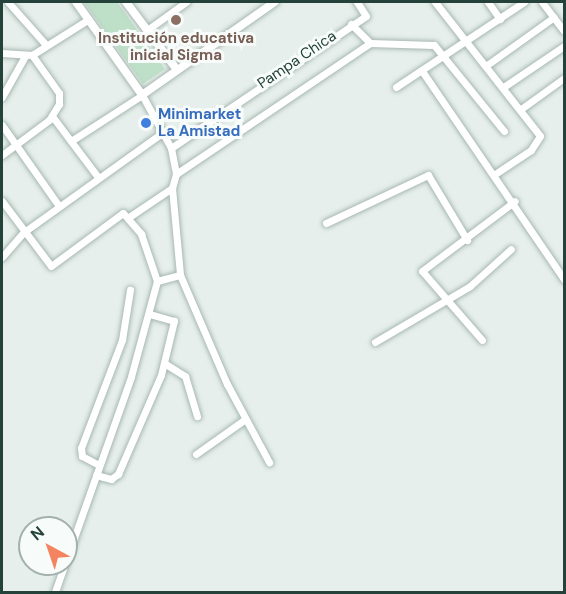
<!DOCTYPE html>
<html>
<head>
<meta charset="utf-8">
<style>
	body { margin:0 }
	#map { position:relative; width:566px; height:594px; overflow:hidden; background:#e6efeb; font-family:"DM Sans",sans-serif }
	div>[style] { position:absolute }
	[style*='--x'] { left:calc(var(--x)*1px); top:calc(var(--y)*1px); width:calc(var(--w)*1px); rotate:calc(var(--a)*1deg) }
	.green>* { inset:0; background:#bfe0c8 }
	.roads { filter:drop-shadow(0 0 2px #a8b8b2) drop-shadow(0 0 2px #a8b8b2) }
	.minor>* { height:7px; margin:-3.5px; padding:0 3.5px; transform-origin:3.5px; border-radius:3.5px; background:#fff }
	.tertiary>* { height:8px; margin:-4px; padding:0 4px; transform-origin:4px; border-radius:4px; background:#fff }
	.dots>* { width:16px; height:16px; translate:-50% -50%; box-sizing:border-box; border:3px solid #f7fbf9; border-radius:50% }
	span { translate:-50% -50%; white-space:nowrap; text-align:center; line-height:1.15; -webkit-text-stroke:6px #f7fbf9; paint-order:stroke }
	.education-label { font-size:15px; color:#785e54; font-weight:700 }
	.street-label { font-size:15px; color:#24423a }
	.shop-label { font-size:15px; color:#366cbe; font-weight:700 }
	.left { translate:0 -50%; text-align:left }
	.frame { position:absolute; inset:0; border:3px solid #24423a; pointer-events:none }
	.north { position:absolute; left:18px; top:516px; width:60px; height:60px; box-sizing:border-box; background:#f7fbf9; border:2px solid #a3b1ad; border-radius:50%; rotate:320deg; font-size:16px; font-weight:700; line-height:24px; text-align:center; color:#24423a }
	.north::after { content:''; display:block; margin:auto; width:21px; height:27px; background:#f4845f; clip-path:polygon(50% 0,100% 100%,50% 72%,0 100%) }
</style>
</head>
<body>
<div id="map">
	<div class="green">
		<div style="clip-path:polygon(84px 2px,117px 2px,165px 69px,143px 84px)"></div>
	</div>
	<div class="roads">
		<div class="minor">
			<div style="--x:8;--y:2;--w:57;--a:48.5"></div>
			<div style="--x:435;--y:2;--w:170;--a:51.9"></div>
			<div style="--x:540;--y:136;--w:17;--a:123"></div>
			<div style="--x:531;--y:150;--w:43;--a:146.3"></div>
			<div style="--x:488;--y:2;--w:21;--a:55"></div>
			<div style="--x:542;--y:2;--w:36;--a:53"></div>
			<div style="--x:351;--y:24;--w:27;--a:45"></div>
			<div style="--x:147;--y:30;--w:48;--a:-35.7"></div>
			<div style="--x:2;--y:53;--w:30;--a:4"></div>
			<div style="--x:32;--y:55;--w:67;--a:-32.3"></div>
			<div style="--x:487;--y:65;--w:82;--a:-35.6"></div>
			<div style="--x:422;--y:71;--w:252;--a:55.7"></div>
			<div style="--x:505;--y:86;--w:71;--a:-34.1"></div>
			<div style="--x:396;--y:87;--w:154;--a:-33.6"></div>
			<div style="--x:2;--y:97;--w:47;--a:-60.7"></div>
			<div style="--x:521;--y:109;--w:53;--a:-35.8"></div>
			<div style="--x:52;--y:116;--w:75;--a:53.1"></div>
			<div style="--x:2;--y:125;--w:99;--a:54.9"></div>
			<div style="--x:71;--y:141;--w:85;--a:-32.9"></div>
			<div style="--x:142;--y:95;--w:60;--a:61.3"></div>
			<div style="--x:171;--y:148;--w:26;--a:79"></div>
			<div style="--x:176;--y:174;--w:15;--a:106"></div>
			<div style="--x:172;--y:188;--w:87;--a:84.7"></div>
			<div style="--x:180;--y:275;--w:119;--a:66.7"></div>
			<div style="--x:227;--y:384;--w:89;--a:61.7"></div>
			<div style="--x:171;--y:148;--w:235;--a:-34.1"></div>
			<div style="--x:366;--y:16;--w:17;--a:-123"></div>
			<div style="--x:2;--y:155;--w:59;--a:-36.7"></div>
			<div style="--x:49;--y:120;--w:19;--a:-58"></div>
			<div style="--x:59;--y:104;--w:11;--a:-90"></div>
			<div style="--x:59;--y:93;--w:47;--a:-125.4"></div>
			<div style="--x:176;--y:174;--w:234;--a:-34"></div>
			<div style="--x:370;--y:43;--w:64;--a:1.8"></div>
			<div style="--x:434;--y:45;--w:111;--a:50.9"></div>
			<div style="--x:2;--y:201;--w:81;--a:53"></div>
			<div style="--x:51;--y:266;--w:89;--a:-36.4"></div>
			<div style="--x:123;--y:213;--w:28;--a:49"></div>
			<div style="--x:141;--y:234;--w:50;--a:71.2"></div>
			<div style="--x:157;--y:281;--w:99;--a:105.2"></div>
			<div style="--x:131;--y:377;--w:228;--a:109.5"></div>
			<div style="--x:129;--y:217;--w:52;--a:-34"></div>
			<div style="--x:326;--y:223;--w:113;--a:-25.2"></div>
			<div style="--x:428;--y:175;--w:76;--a:59"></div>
			<div style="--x:2;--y:257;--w:33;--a:-49"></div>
			<div style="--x:24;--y:232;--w:170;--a:-35.7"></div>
			<div style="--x:157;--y:281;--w:24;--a:-15"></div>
			<div style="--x:482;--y:340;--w:91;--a:-131"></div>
			<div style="--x:422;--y:271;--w:116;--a:-37"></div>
			<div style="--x:375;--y:342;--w:110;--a:-30.5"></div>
			<div style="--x:470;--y:286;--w:55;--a:-42.1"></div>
			<div style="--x:164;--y:363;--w:25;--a:32"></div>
			<div style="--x:185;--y:376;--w:42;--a:73.3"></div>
			<div style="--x:196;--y:454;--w:59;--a:-35.3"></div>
			<div style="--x:97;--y:464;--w:17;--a:-152"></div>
			<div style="--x:82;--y:456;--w:8;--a:-97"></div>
			<div style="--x:81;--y:448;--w:116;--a:-69.2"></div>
			<div style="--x:122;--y:340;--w:51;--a:-80.9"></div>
			<div style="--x:96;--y:475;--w:16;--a:15"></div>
			<div style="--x:111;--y:479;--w:9;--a:-36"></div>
			<div style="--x:118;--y:474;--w:108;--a:-66.5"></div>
			<div style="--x:161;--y:375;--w:56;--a:-76.5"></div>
			<div style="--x:174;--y:321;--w:26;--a:-164"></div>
		</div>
		<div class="tertiary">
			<div style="--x:76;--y:2;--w:114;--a:54.6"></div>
			<div style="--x:142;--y:95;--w:162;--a:-35"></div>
			<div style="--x:126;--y:2;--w:85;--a:53.1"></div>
		</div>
	</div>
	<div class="dots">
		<div style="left:176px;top:20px;background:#8d6e63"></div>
		<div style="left:146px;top:123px;background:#3f7fe0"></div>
	</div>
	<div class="education-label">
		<span style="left:176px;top:47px">Institución educativa<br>inicial Sigma</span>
	</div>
	<div class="street-label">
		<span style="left:297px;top:60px;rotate:-34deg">Pampa Chica</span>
	</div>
	<div class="shop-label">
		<span class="left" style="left:158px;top:123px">Minimarket<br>La Amistad</span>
	</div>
	<div class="frame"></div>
	<div class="north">N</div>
</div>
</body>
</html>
